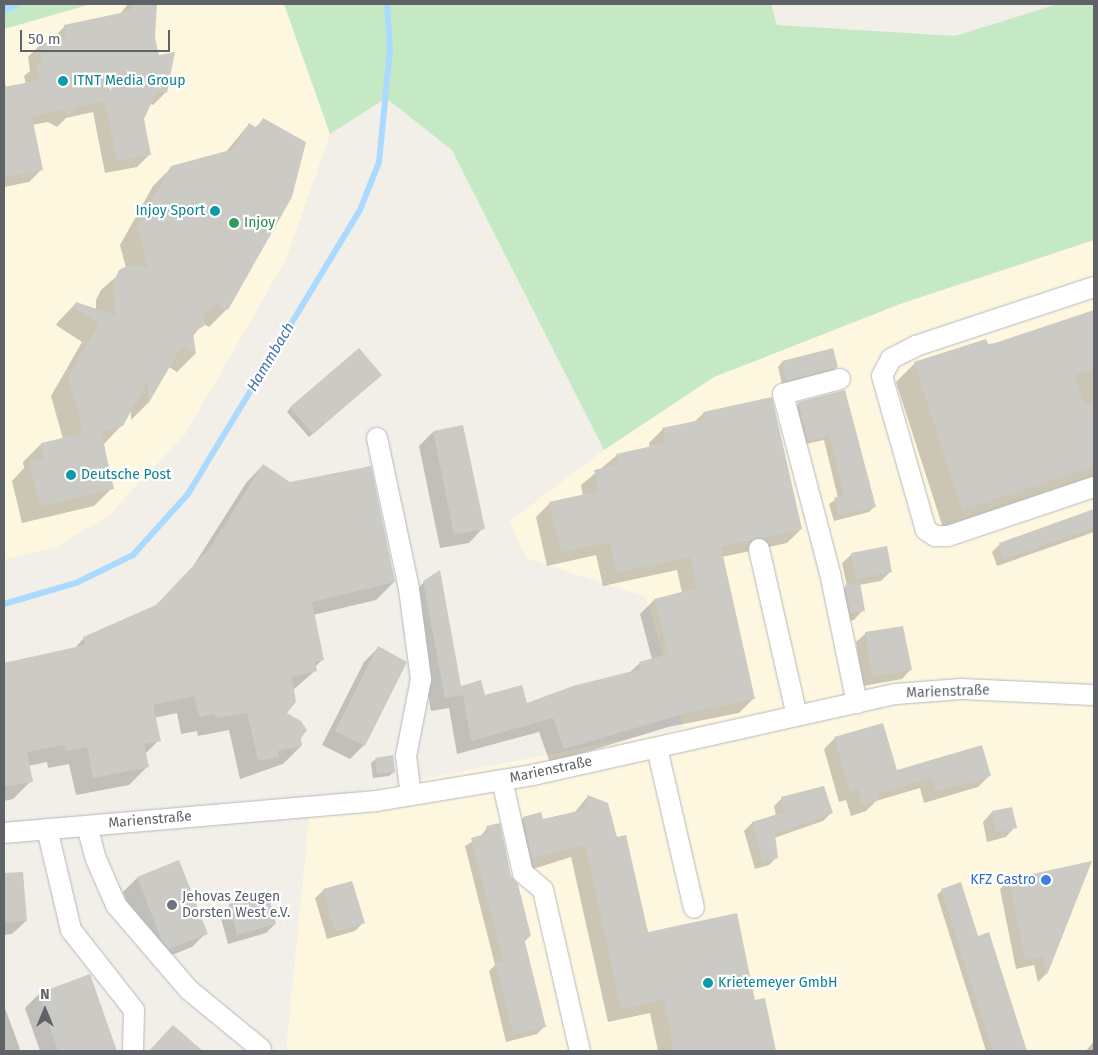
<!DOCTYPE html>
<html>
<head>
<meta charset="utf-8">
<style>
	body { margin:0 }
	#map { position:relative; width:1098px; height:1055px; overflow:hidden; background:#f1efe8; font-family:"Fira Sans",sans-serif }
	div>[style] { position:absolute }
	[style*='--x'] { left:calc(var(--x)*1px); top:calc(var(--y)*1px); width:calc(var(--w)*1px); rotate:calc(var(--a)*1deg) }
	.commercial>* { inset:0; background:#fef7e0 }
	.green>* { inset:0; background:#c5e8c5 }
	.water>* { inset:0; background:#aadaff }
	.shadow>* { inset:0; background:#0003 }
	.stream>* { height:6px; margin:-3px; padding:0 3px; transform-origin:3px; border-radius:3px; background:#aadaff }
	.building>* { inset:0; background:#cccac5 }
	.roads { filter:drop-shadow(0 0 1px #b5b8bc) drop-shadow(0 0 1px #b5b8bc) }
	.minor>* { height:20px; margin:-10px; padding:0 10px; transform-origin:10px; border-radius:10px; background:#fff }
	.dots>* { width:14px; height:14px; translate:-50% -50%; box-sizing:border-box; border:2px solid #fff; border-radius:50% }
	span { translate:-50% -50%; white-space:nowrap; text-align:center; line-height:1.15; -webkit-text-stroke:4.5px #fff; paint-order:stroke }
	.culture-label { font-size:14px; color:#0d838f }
	.left { translate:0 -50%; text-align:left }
	.right { translate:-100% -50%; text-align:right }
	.leisure-label { font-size:14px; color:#27864d }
	.street-label { font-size:14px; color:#5f6368 }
	.shop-label { font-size:14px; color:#366cbe }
	.worship-label { font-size:14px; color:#5b616d }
	.water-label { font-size:15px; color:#4174aa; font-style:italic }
	.frame { position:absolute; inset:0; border:5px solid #5f6368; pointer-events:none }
	.north { position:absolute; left:20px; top:985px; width:50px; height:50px; -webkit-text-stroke:4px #fff; paint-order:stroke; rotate:0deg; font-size:14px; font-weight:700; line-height:20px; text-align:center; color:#5f6368 }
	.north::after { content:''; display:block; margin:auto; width:18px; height:22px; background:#5f6368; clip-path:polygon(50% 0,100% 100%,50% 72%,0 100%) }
	.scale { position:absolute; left:20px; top:30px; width:150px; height:22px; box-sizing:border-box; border:2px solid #5f6368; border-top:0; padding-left:6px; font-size:15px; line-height:18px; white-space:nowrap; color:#5f6368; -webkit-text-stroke:4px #fff; paint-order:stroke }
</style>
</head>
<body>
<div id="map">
	<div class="commercial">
		<div style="clip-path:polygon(91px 4px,284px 4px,330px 134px,286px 259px,186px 433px,109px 515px,57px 546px,4px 560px,4px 29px)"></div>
		<div style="clip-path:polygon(1094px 240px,1094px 1051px,286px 1051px,311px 801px,684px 728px,646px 597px,526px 558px,510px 521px,604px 450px,713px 377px,900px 304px)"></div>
	</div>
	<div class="green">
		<div style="clip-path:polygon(23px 4px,91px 4px,4px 29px,4px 15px)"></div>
		<div style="clip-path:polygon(284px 4px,771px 4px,777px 25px,955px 36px,1058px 4px,1094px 4px,1094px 240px,900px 304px,714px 377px,604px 450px,452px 150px,386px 98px,330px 134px)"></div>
	</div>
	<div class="water">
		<div style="clip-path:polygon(4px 4px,23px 4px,4px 15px)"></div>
	</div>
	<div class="shadow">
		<div style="clip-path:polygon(128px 4px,156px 4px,154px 39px,165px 93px,153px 105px,150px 104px,143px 119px,150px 154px,137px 167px,105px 173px,93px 112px,66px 118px,57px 127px,48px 122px,32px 125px,41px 170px,29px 182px,4px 187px,4px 76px,6px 88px,26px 84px,24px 76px,30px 71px,28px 57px,40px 45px,54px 43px,53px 38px,65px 26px,119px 15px)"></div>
		<div style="clip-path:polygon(263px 120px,227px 309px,209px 327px,203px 324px,192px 337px,195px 354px,177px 372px,169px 367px,148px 403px,131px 420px,131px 409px,122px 425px,104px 444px,112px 488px,94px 506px,22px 523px,12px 481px,24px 468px,23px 462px,41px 444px,63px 439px,51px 396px,82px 342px,56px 325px,58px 322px,76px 303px,96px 310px,96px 300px,101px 290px,126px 268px,120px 245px,153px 186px,172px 167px,225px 153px,249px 124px,255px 128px)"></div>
		<div style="clip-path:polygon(1094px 312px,1094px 478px,943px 528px,896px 382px,915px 363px,995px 344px)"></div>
		<div style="clip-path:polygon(833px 349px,837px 367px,833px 371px,782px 384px,778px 367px,782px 362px)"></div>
		<div style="clip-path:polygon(376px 379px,309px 437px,287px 412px,291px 407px)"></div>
		<div style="clip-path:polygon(844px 392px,874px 507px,869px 512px,834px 521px,829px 504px,838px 498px,824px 440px,802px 445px,792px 409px,798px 404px)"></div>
		<div style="clip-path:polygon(704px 413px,801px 529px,787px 543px,722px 557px,753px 699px,739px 713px,668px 727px,550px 763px,539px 732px,457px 754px,449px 708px,431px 711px,410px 596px,424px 582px,460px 687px,485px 697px,526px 704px,629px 673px,640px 663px,652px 659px,640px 614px,654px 600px,682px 593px,677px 570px,603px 586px,596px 555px,547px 566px,536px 517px,550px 503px,583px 496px,581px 485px,616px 456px,650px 448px,649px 443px,663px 429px,694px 422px)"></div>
		<div style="clip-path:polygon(433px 432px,483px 528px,469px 543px,440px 548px,419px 446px)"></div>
		<div style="clip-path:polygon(263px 465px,394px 582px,376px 600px,313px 615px,323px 659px,315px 667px,316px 670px,293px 690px,285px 714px,301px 746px,283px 764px,240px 779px,229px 730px,198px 736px,197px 731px,181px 734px,177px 713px,154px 718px,159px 740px,145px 754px,147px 767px,129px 785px,76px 795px,69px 764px,48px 768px,47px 762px,28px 766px,31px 781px,13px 799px,4px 801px,4px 663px,74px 649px,84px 638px,155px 607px,192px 568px,246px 483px)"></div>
		<div style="clip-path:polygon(1094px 510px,1094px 532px,997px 566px,992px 552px,1000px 544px)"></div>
		<div style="clip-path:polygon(852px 554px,890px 572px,881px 581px,859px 585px,863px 610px,854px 620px,841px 622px,836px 595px,847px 586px,842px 563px)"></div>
		<div style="clip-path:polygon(866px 633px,911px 669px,902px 679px,863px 686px,856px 642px)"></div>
		<div style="clip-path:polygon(378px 648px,364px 745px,350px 759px,322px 745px,364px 662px)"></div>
		<div style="clip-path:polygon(835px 738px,896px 771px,989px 776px,978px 787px,924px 803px,920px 788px,876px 801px,866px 811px,851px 816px,846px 800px,839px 802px,824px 749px)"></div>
		<div style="clip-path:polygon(376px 759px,394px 772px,389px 776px,373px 778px,371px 763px)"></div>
		<div style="clip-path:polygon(588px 796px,647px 934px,754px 1001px,764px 1000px,775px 1051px,658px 1051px,650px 1013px,608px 1022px,571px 857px,533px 869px,509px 832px,523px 818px,540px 814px,542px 821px,574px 813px)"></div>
		<div style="clip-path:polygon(782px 798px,831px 813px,823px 821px,774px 838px,777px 857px,769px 865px,755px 869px,744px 831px,752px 823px,776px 816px,774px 806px)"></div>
		<div style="clip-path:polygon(992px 812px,1015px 827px,1006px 837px,987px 842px,983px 822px)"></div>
		<div style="clip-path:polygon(487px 828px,510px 876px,530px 936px,524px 942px,545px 1026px,537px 1034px,506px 1042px,489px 971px,495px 965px,465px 846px,480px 837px)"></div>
		<div style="clip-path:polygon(1090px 863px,1046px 974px,1038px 982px,1034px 965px,1016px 969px,1000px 889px,1009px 880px)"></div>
		<div style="clip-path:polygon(22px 873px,26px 921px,12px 934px,4px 935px,4px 875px)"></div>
		<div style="clip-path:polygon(137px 878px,206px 933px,192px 947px,154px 962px,147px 953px,123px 892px)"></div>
		<div style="clip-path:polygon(324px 890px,363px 923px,355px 931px,327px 939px,315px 898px)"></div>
		<div style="clip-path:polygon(942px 890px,977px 937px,988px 934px,1025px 1051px,986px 1051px,937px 895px)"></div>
		<div style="clip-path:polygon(230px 905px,275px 924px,266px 933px,228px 944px,220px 915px)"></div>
		<div style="clip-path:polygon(90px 977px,115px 1051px,40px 1051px,25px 1008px,39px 994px)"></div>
		<div style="clip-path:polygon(5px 1008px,20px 1049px,17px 1051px,4px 1051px)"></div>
		<div style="clip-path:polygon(173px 1026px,201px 1051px,149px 1051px)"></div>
		<div style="clip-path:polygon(1094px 1041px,1094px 1051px,1086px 1051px)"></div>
	</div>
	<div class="stream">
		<div style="--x:4;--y:604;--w:75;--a:-16.3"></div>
		<div style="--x:76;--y:583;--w:64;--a:-26.2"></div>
		<div style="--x:133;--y:555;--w:82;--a:-48"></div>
		<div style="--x:188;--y:494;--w:332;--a:-58.8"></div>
		<div style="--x:360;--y:210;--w:52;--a:-68.4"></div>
		<div style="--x:379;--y:162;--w:114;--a:-84.4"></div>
		<div style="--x:390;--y:49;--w:45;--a:-93.8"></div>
	</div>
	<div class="building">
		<div style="clip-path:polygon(131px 4px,157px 4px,155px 38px,159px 55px,175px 52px,167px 93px,157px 91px,144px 119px,151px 155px,117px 161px,105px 101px,75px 107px,70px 116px,61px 110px,32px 117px,43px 170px,4px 178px,4px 87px,40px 80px,36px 63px,42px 61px,39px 44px,67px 39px,64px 25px,130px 11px)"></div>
		<div style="clip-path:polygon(263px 118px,306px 142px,292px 197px,245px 280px,228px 310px,216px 304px,212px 310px,204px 312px,204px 326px,193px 332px,196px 354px,182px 346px,148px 404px,148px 380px,123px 426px,101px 432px,114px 489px,40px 506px,29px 461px,44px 458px,41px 443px,84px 433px,68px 377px,99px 323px,73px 307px,76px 302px,115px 315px,114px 281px,119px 270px,129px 265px,148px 267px,137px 226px,171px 166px,234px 149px,249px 123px,257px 128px)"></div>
		<div style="clip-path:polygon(1094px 310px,1094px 369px,1075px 375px,1085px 406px,1094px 403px,1094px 466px,962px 510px,914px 362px,986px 339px,988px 344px,995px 343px)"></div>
		<div style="clip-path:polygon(359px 348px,382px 375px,313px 434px,290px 407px)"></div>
		<div style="clip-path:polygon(833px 348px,838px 367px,786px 381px,782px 361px)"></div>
		<div style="clip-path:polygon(845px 390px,876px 507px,839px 516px,834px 498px,844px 495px,829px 435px,808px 441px,798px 402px)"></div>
		<div style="clip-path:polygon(772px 397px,802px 529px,721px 547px,755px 699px,683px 714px,564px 749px,553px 718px,471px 741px,463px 695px,445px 698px,423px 581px,440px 570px,461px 686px,481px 680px,485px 695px,522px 685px,527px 703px,573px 686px,641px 669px,639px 662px,668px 654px,654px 599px,697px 588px,690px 557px,616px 573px,610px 542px,561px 552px,549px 502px,599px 491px,594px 470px,618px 465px,616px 454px,666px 443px,662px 428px,705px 419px,703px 412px)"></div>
		<div style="clip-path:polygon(463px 425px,485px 529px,454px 535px,433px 431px)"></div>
		<div style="clip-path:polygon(263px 464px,290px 482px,371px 466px,395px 582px,312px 602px,324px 660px,315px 662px,317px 671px,292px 677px,296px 702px,287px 713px,301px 721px,307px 730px,301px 738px,302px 746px,278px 751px,279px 757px,258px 761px,247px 713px,216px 718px,214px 714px,199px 717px,194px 696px,153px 705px,161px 741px,144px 744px,149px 767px,93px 778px,87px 747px,66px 751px,64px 745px,27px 752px,33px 782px,4px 787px,4px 663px,85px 645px,83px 637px,156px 605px,210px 548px)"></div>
		<div style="clip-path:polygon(1094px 509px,1094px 528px,1004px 559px,999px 543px)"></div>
		<div style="clip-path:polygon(887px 546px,892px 572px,856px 579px,851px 553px)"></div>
		<div style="clip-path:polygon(860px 582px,865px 611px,850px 613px,845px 585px)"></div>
		<div style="clip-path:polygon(903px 626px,912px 670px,872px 677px,865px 632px)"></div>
		<div style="clip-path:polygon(378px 646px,407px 662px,365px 746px,335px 731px)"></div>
		<div style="clip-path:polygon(883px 723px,897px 770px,982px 745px,991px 776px,935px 792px,931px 777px,877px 794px,879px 800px,862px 805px,858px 789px,850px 791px,834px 737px)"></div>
		<div style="clip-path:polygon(393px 755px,395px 772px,377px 774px,375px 758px)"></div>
		<div style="clip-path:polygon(824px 786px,833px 813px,775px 834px,778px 858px,762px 862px,752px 822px,784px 812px,781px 797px)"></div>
		<div style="clip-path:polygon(587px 795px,608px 803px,617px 837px,626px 835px,648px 932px,737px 913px,755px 1000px,765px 998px,776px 1051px,674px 1051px,664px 1000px,621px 1009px,585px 844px,532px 859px,523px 817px,541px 812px,543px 819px,587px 809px)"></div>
		<div style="clip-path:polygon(1012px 807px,1017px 828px,996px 833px,992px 811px)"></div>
		<div style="clip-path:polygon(500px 823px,511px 876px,518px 884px,531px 936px,524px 938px,546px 1027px,513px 1035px,495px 962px,503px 961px,471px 838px,488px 833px,486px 826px)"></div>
		<div style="clip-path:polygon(179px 860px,208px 934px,169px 949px,161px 939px,137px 877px)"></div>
		<div style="clip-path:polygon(1092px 861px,1047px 975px,1043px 957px,1025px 960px,1009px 879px)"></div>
		<div style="clip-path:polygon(23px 872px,27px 921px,4px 923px,4px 873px)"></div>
		<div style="clip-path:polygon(352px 881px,365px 923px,335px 932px,323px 889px)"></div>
		<div style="clip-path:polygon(961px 882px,978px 936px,989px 932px,1027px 1051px,993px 1051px,941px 889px)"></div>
		<div style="clip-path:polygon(268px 894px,276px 924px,237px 935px,229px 904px)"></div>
		<div style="clip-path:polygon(90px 974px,117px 1051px,58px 1051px,39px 993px)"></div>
		<div style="clip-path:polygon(173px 1025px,203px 1051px,149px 1051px)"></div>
	</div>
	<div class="roads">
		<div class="minor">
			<div style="--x:1094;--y:287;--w:188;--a:161.7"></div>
			<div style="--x:916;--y:346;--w:28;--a:153"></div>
			<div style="--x:891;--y:359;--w:19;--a:118"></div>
			<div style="--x:882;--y:376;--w:160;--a:74.1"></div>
			<div style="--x:926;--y:530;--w:11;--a:34"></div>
			<div style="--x:935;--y:536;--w:13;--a:0"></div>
			<div style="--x:948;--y:536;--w:154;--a:-18.6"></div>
			<div style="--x:840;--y:379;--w:59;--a:165.3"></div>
			<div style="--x:783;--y:394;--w:185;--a:75.3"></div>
			<div style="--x:830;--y:573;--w:133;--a:78.3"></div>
			<div style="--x:377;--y:438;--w:154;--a:78"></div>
			<div style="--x:409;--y:589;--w:91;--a:82.4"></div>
			<div style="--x:421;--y:679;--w:78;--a:101"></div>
			<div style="--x:406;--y:756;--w:39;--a:83"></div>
			<div style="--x:759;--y:549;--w:171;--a:77.2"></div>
			<div style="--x:657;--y:748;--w:164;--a:77"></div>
			<div style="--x:502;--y:780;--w:95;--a:77.3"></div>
			<div style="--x:523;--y:873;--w:26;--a:40"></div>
			<div style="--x:543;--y:890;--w:165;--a:77.1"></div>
			<div style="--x:87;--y:826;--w:34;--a:75"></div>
			<div style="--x:96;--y:859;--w:50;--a:66.5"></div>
			<div style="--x:116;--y:905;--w:112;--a:49.3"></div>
			<div style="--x:189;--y:990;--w:93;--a:39.3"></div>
			<div style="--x:47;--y:829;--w:104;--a:76.6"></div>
			<div style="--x:71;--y:930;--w:102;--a:51.8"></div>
			<div style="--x:134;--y:1010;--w:41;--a:91.4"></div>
			<div style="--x:4;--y:833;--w:373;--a:-4.9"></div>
			<div style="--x:376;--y:801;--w:159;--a:-9.4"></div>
			<div style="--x:533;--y:775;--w:372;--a:-12.6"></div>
			<div style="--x:896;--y:694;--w:65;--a:-4.4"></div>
			<div style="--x:961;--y:689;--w:133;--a:2.6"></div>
		</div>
	</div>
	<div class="dots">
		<div style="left:63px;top:81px;background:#0f9aa8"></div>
		<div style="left:215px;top:211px;background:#0f9aa8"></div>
		<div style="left:234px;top:223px;background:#2e9e5b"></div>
		<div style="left:71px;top:475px;background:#0f9aa8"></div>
		<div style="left:1046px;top:880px;background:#3f7fe0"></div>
		<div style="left:172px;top:905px;background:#6b7280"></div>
		<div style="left:708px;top:983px;background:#0f9aa8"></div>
	</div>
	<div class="culture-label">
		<span class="left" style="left:73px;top:81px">ITNT Media Group</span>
		<span class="right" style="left:205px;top:211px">Injoy Sport</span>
		<span class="left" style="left:81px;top:475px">Deutsche Post</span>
		<span class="left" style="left:718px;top:983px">Krietemeyer GmbH</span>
	</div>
	<div class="leisure-label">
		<span class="left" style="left:244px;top:223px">Injoy</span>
	</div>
	<div class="street-label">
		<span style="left:948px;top:692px;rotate:-2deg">Marienstraße</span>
		<span style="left:551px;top:770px;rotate:-12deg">Marienstraße</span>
		<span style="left:150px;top:820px;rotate:-5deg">Marienstraße</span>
	</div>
	<div class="shop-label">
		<span class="right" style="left:1036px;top:880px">KFZ Castro</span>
	</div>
	<div class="worship-label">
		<span class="left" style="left:182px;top:905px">Jehovas Zeugen<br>Dorsten West e.V.</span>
	</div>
	<div class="water-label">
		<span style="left:271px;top:357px;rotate:-59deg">Hammbach</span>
	</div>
	<div class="frame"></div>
	<div class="north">N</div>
	<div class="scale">50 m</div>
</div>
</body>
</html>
